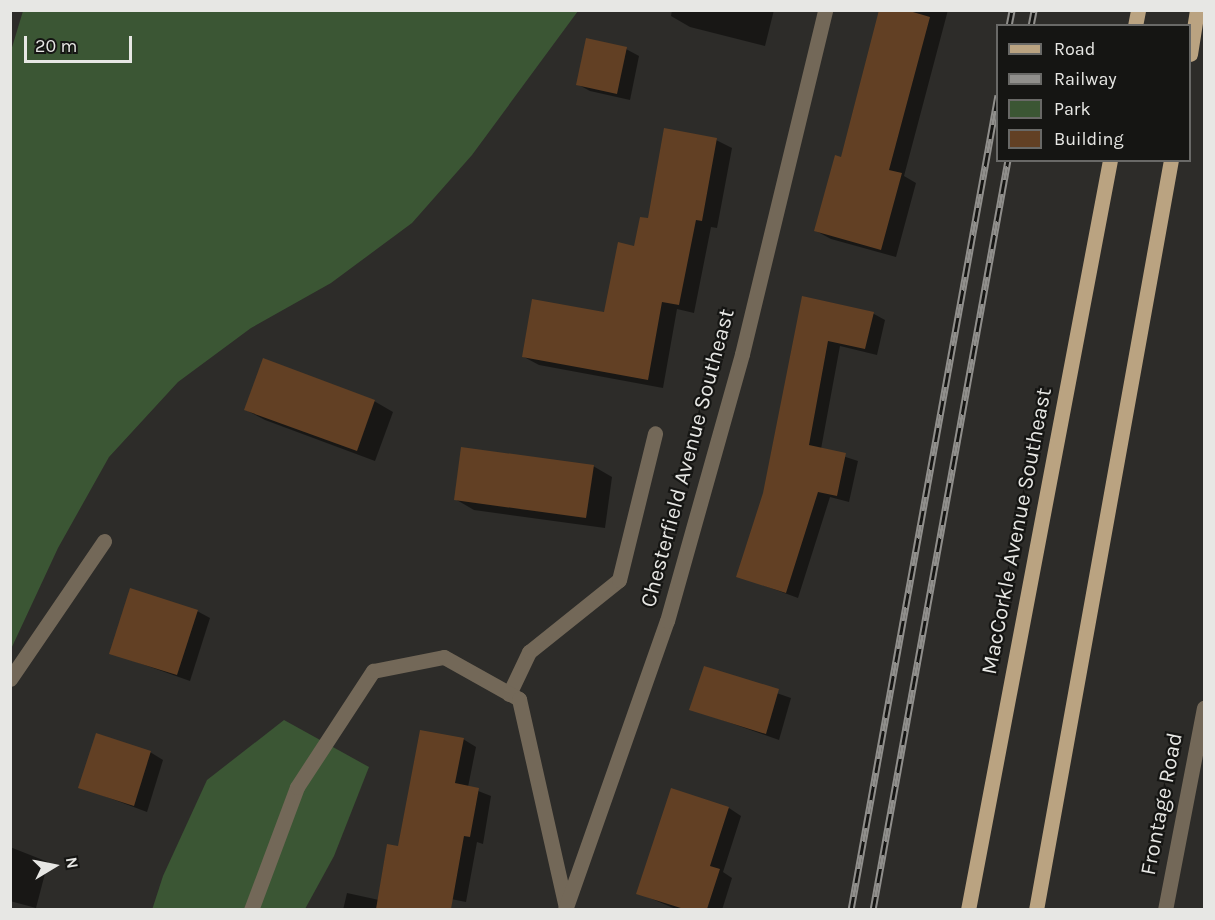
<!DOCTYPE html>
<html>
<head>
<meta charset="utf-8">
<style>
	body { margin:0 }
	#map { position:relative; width:1215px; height:920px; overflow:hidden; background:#2d2c29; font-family:Karla,sans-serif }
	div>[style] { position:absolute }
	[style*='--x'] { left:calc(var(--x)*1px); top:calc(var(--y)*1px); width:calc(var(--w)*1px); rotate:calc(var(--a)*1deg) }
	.green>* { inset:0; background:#3b5634 }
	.shadow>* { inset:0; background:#0007 }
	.building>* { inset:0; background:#624024 }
	.minor>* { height:15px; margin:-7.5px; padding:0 7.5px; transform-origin:7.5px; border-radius:7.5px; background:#736858 }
	.major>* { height:15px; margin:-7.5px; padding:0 7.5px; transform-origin:7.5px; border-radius:7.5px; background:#baa381 }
	.rail>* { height:7px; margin-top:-3.5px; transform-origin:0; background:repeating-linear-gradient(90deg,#151513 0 14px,#908f8c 0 28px); box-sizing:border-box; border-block:2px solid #908f8c }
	span { translate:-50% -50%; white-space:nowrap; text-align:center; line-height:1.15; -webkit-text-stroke:4.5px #151513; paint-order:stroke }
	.street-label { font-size:22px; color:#e7e7e4 }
	.frame { position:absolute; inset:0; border:12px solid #e7e7e4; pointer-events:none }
	.legend { position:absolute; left:996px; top:24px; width:195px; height:138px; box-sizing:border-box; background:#151513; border:2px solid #696967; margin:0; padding:8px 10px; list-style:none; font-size:18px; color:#e7e7e4 }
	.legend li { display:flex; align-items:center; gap:12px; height:30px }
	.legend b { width:30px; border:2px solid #696967 }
	.north { position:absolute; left:24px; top:836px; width:60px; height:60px; -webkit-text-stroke:4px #151513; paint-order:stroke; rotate:80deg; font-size:16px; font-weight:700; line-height:24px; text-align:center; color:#e7e7e4 }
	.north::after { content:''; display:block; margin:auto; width:21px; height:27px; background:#e7e7e4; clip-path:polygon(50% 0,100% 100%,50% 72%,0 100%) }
	.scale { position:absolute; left:24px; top:36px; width:108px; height:27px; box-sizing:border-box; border:3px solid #e7e7e4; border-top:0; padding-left:8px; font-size:18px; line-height:21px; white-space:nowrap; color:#e7e7e4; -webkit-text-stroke:4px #151513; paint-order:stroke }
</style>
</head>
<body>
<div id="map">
	<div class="green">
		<div style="clip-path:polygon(23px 11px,578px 11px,472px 155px,412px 223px,331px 283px,251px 328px,178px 382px,109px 457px,58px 548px,11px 649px,10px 54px)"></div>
		<div style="clip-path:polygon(284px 720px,369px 767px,334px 856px,305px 909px,152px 910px,163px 876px,207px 780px)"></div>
	</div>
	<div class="shadow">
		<div style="clip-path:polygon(672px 10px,774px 10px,765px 46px,690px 27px,671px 16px)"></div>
		<div style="clip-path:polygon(881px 10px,948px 10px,904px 176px,916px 183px,896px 257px,831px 239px,816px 231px,842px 158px)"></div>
		<div style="clip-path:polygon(626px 49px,639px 56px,630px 100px,590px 91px,577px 84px)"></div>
		<div style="clip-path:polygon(716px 140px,732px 148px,717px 228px,711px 227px,694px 313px,677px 309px,663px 388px,539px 365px,524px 357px,605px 314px,649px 220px)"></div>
		<div style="clip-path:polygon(803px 297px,874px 314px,885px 320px,877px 355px,840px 346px,821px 449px,858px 461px,849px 502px,830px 497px,798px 598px,738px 576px,764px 493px)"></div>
		<div style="clip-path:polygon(374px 401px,393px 412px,375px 461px,265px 420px,246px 410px)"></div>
		<div style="clip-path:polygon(593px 466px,612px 477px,605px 528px,474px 510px,455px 499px)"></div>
		<div style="clip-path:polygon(197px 611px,210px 618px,190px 681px,111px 653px)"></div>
		<div style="clip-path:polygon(705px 668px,791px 698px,779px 740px,691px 709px)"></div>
		<div style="clip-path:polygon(463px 739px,476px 747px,468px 787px,491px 796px,483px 844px,477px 842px,466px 902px,446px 898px,444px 910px,343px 910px,347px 893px,379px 900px,400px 847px)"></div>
		<div style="clip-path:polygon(150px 752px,163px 760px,147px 812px,80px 787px)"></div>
		<div style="clip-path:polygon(729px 808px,741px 816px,723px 872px,732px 878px,722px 910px,678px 910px,638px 893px)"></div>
		<div style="clip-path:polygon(10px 847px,48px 862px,36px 908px,10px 901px)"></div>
	</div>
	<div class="building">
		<div style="clip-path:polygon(879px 10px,906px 10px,930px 17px,889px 170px,902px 173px,881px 250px,814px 231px,835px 155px,841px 157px)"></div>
		<div style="clip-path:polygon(586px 38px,627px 47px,617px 94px,576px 85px)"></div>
		<div style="clip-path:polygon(664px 128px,717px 138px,702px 221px,696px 220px,679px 305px,662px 302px,648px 380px,522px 357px,532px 299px,604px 312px,618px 242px,634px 246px,640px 217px,648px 218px)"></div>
		<div style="clip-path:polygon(802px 296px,874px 312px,865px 349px,828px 341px,809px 445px,846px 453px,837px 496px,818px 492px,786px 593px,736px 577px,763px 493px)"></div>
		<div style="clip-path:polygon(263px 358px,375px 400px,357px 451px,244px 410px)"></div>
		<div style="clip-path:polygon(461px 447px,594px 465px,586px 518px,454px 500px)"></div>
		<div style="clip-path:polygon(130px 588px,198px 610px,177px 675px,109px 654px)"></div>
		<div style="clip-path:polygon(704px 666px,779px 689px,766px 734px,689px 710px)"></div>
		<div style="clip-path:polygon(420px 730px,464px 738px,455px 783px,479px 788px,470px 837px,464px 836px,451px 909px,376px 909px,387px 844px,398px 846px)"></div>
		<div style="clip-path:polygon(96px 733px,151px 751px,134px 806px,78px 788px)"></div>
		<div style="clip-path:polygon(671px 788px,729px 807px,710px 866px,720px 869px,707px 909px,684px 909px,636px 894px)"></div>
	</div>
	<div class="minor">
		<div style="--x:10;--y:679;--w:167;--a:-55.7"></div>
		<div style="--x:509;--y:694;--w:47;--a:-64.5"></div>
		<div style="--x:529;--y:652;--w:115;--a:-38.7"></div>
		<div style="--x:619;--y:580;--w:151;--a:-76.2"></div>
		<div style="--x:251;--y:910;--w:131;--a:-69.5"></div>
		<div style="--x:297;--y:787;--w:139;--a:-56.8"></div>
		<div style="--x:373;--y:671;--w:72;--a:-11.2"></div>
		<div style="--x:444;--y:657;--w:86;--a:29.2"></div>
		<div style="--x:519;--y:699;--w:213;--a:77.3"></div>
		<div style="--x:565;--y:910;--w:306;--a:-70.6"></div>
		<div style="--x:667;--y:621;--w:277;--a:-74.3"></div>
		<div style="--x:742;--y:354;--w:354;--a:-76.4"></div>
		<div style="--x:1165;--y:910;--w:206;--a:-79.1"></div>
	</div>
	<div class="major">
		<div style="--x:1135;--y:26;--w:16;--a:-79"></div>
		<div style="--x:1190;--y:54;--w:45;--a:-81"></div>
		<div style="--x:968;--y:910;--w:763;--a:-79.28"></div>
		<div style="--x:1036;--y:910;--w:762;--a:-79.8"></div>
	</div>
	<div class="rail">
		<div style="--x:1009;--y:26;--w:16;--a:-79"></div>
		<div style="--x:1031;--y:26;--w:16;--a:-79"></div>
		<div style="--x:851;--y:910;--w:828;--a:-79.78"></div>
		<div style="--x:873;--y:910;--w:762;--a:-79.8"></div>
	</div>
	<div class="street-label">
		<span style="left:688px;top:458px;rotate:-75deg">Chesterfield Avenue Southeast</span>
		<span style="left:1017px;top:531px;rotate:-79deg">MacCorkle Avenue Southeast</span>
		<span style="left:1162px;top:804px;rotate:-79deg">Frontage Road</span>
	</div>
	<div class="frame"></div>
	<ul class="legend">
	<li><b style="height:8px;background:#baa381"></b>Road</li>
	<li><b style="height:8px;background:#908f8c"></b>Railway</li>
	<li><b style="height:16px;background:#3b5634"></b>Park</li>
	<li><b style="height:16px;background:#624024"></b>Building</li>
	</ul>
	<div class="north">N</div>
	<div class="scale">20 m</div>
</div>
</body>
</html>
